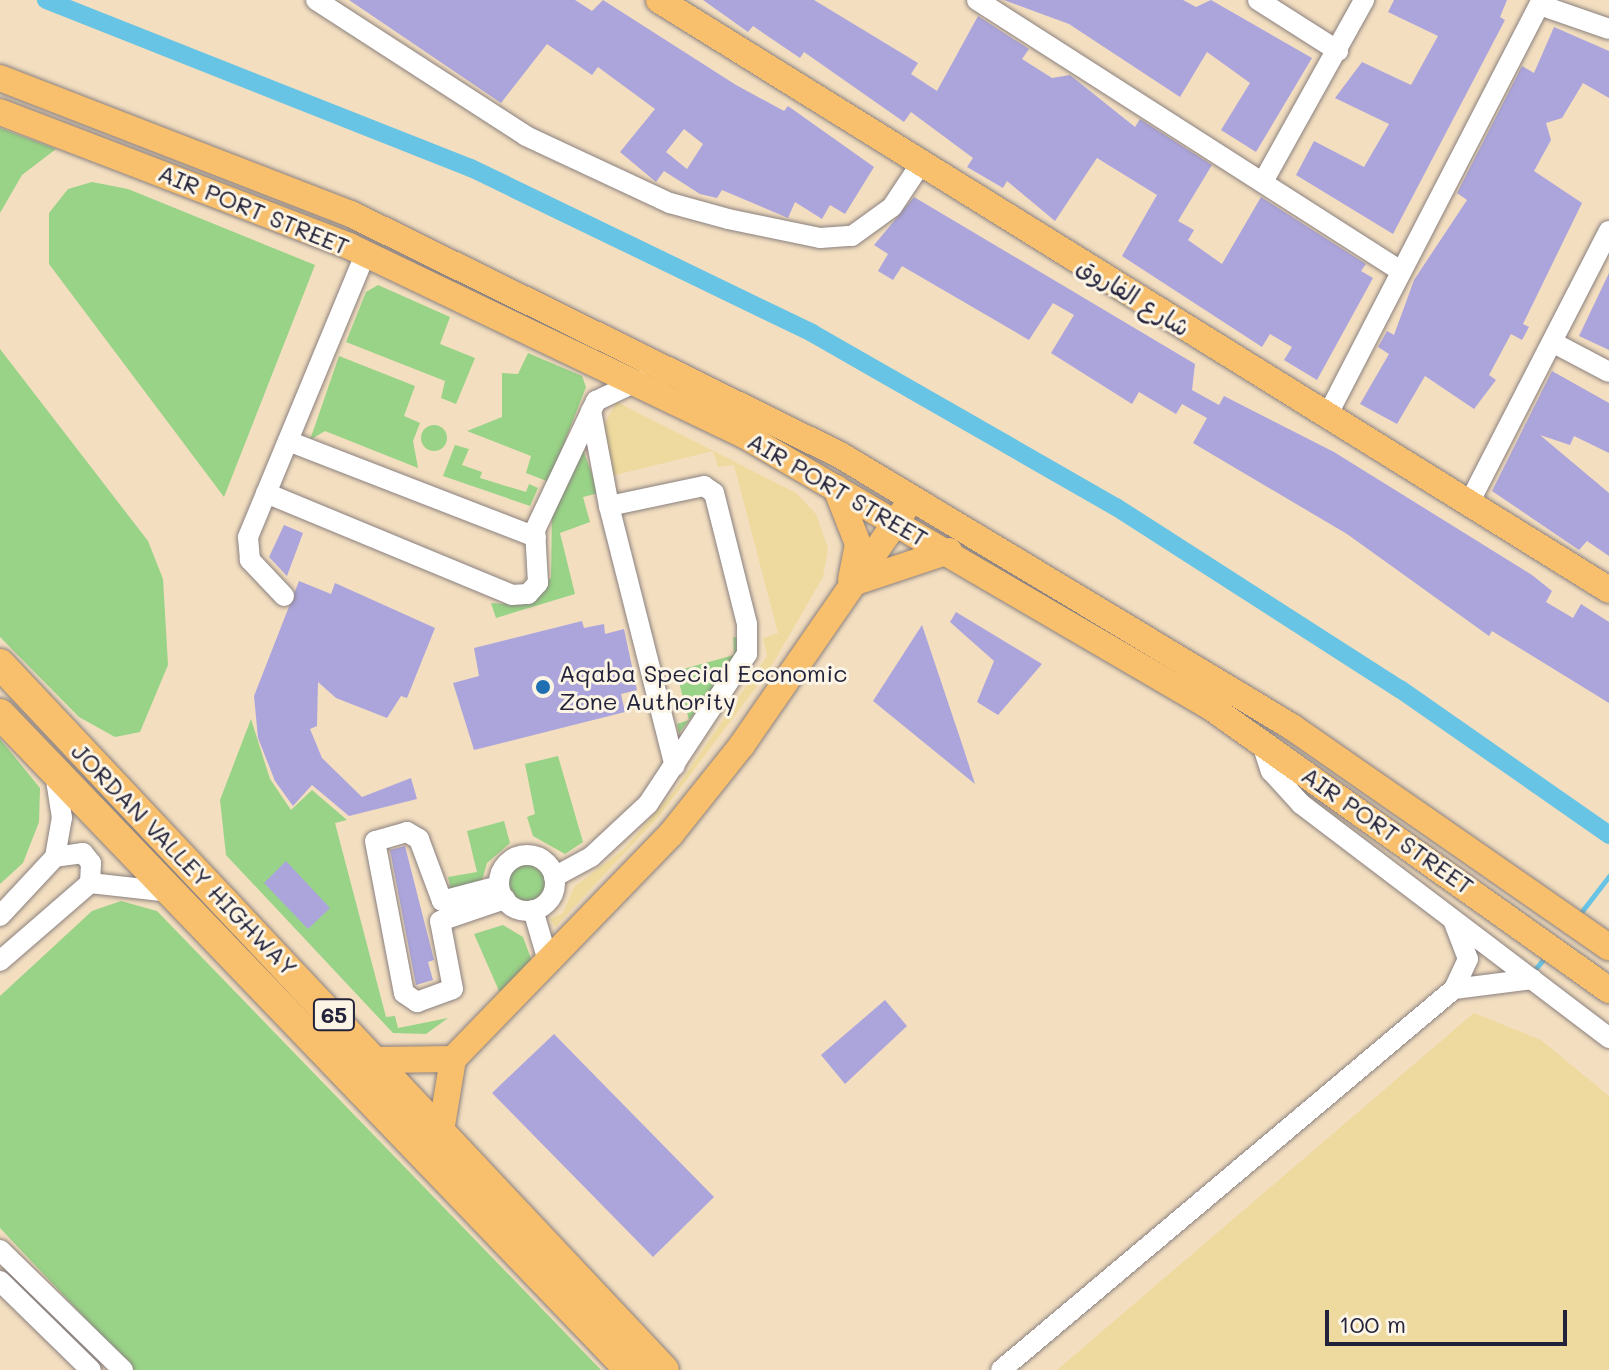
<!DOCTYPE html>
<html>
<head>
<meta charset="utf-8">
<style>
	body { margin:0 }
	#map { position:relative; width:1609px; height:1370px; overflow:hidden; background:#f3dec0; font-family:Mali,"Playpen Sans Arabic",sans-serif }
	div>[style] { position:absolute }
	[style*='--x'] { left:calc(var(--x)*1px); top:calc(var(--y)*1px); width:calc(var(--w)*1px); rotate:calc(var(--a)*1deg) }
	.green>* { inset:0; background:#98d387 }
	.round { border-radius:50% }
	.sand>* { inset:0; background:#eeda9e }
	.stream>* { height:5px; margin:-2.5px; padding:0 2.5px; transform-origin:2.5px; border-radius:2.5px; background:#67c4e5 }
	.canal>* { height:18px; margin:-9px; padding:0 9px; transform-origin:9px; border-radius:9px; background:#67c4e5 }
	.building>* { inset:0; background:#aca5dc }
	.roads { filter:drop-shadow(0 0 2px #8a807e) drop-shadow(0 0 2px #8a807e) }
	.minor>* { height:20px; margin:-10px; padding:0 10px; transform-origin:10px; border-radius:10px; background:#fff }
	.minor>.ring { margin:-10px; padding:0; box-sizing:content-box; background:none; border:20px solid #fff; border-radius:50% }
	.major>* { height:26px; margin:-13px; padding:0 13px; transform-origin:13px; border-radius:13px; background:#f8bf6c }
	.highway>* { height:30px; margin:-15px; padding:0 15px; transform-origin:15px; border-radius:15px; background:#f8bf6c }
	.dots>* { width:22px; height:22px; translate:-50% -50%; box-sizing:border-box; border:4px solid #fcf5e5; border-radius:50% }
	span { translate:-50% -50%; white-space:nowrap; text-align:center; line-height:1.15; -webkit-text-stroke:6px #fcf5e5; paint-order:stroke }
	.shield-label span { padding:2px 6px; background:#fcf5e5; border:2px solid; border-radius:6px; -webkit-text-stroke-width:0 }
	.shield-label { font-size:22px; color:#22223b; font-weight:700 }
	.street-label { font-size:24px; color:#22223b }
	.poi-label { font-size:24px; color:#22223b }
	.left { translate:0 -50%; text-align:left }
	.scale { position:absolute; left:1325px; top:1310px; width:242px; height:36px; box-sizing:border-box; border:4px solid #22223b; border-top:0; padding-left:10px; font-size:24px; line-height:28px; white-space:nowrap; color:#22223b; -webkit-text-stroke:6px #fcf5e5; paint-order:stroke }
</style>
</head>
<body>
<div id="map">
	<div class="green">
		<div style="clip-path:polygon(0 128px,56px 149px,22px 175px,0 213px)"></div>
		<div style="clip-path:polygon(92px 182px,128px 189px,315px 265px,224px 497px,49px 264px,49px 213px,68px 189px)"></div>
		<div style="clip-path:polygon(378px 285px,450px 317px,440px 344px,475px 358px,456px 404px,441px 398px,445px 381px,346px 342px,366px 292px)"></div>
		<div style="clip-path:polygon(0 349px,148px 541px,163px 579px,168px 665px,140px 732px,115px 737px,79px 717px,0 637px)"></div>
		<div style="clip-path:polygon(528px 353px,582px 376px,586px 387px,549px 482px,526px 473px,531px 456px,467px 431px,502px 417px,502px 373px,518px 374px)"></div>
		<div style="clip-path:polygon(339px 356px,415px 386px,404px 416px,420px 423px,413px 441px,418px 468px,325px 431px,310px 440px)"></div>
		<div class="round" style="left:421px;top:425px;width:26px;height:26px"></div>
		<div style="clip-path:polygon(455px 445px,469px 449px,462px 465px,482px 472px,480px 478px,526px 492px,529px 484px,538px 488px,530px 506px,443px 476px)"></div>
		<div style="clip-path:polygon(583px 450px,599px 493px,583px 497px,590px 522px,560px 533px,575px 594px,496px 618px,491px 603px,522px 605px,551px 578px,552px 507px)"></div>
		<div style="clip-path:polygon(733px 637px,743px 639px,742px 653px,679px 733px,677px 724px,689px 720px,676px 671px,734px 655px)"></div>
		<div style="clip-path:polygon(251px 719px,270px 779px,291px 810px,312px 790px,347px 820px,335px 823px,386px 1017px,395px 1016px,398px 1028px,448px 1018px,426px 1034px,393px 1033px,226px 855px,220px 800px)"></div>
		<div style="clip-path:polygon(0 739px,40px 788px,39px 822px,23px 863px,0 884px)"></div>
		<div style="clip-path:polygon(558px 756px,583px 842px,565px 854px,533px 836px,527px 817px,535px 814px,525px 764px)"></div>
		<div style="clip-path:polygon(504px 821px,510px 843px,487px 863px,481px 884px,451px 890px,448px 877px,477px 872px,467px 831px)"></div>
		<div class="round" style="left:507px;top:862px;width:40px;height:40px"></div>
		<div style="clip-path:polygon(121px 901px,157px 911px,601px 1370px,134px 1370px,0 1228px,0 996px,92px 911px)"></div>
		<div style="clip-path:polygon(503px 925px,523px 937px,533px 964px,500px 993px,474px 934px)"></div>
	</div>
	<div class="sand">
		<div style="clip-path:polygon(617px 402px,796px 493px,816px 514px,828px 548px,823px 577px,769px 670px,660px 815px,555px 927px,550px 919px,563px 913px,574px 887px,624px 849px,675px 790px,767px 656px,763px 638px,778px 633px,734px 465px,718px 467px,713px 451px,611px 476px,604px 424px)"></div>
		<div style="clip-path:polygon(1474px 1013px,1541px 1040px,1609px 1096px,1609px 1370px,1057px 1370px)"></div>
	</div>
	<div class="stream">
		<div style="--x:1579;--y:915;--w:49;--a:-52.4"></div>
		<div style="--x:1531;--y:974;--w:26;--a:-50"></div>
	</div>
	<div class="canal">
		<div style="--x:46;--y:0;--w:457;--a:21.6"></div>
		<div style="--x:471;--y:168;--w:379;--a:25.8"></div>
		<div style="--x:812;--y:333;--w:350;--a:29.8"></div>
		<div style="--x:1116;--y:507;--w:337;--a:32.7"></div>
		<div style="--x:1400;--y:689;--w:255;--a:34.9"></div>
	</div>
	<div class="building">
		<div style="clip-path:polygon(evenodd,349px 0,575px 0,592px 11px,603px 0,736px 85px,784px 111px,788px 106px,874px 167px,845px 214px,830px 205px,822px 219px,795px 202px,788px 218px,722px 190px,717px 198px,700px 194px,664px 171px,656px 182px,620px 152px,655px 109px,598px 67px,592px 75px,547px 44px,501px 103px,349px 0,684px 129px,703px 144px,687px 169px,666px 152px,684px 129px)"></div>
		<div style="clip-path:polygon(703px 0,814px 0,918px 63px,911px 74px,937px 91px,978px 16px,1029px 49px,1022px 59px,1052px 78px,1070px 75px,1135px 127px,1140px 119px,1212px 165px,1178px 221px,1194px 230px,1188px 240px,1222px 264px,1261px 197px,1366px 264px,1361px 271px,1373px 278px,1317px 380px,1284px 360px,1292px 347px,1270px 334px,1262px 347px,1122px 256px,1157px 195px,1097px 158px,1055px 221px,1007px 181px,1003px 188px,967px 167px,973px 158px,911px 112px,904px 122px,804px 52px,800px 58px,753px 26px,748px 32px)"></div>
		<div style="clip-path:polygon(1004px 0,1183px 0,1196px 7px,1211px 0,1312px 58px,1256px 152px,1221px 130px,1250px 83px,1207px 52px,1180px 97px,1069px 24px)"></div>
		<div style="clip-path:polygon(1394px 0,1507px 0,1500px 17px,1505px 20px,1393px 234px,1296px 175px,1314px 141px,1364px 167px,1389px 124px,1335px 98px,1362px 62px,1411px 85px,1438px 36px,1388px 12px)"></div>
		<div style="clip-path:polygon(1554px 27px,1609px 51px,1609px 98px,1583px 83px,1562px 118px,1546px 123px,1551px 140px,1534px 171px,1582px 203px,1523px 324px,1529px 327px,1522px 340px,1511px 334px,1489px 375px,1496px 380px,1474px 409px,1425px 376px,1397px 424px,1360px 404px,1389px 354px,1378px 347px,1387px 331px,1394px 335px,1414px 280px,1467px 200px,1457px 193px,1522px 66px,1534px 73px)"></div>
		<div style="clip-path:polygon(914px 197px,1195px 364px,1192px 390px,1219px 405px,1224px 396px,1334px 452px,1532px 575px,1552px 591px,1546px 602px,1573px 618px,1581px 604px,1609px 622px,1609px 703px,1492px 631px,1489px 636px,1347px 534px,1193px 443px,1207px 418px,1182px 404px,1176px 414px,1139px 392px,1132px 404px,1051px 353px,1074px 315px,1053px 303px,1029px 340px,902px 266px,893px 280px,878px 271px,888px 254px,874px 245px)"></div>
		<div style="clip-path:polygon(1609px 273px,1609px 350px,1579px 336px)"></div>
		<div style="clip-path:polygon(1552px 371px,1609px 403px,1609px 453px,1574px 436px,1570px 445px,1540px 435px,1609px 493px,1609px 556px,1587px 541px,1579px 550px,1492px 491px)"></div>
		<div style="clip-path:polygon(284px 525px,303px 533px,287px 576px,269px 557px)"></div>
		<div style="clip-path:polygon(299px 581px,331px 594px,335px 583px,435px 628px,407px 698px,401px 696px,387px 718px,336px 698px,318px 682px,317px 726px,310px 729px,322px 758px,362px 797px,411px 778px,417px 799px,349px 816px,312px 785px,293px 806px,275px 781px,258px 738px,254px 696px)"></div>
		<div style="clip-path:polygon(956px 612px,1042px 664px,998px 715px,977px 702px,994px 661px,950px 622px)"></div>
		<div style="clip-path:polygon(582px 621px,584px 628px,604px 624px,605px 634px,624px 629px,637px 690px,621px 694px,625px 712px,474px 750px,453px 683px,479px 676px,474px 648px)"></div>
		<div style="clip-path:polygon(922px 625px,963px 747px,975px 784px,873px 701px)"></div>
		<div style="clip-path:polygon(405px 846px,434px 960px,428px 962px,433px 980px,416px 985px,390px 850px)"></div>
		<div style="clip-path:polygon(286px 861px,330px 908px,308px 929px,264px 883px)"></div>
		<div style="clip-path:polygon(885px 1000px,907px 1026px,845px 1084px,821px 1055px)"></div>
		<div style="clip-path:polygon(554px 1034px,714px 1197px,653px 1257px,492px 1093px)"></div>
	</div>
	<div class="roads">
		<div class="minor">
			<div style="--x:316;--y:0;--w:250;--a:32.9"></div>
			<div style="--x:526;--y:136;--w:159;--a:25"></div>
			<div style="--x:670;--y:203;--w:60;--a:15.4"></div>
			<div style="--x:728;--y:219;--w:94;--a:11.7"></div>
			<div style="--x:820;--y:238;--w:32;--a:-4"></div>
			<div style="--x:852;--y:236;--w:49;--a:-35.9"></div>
			<div style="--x:892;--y:207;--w:50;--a:-56.3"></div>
			<div style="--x:977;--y:0;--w:500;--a:32.6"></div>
			<div style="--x:1258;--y:0;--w:95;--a:32.5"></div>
			<div style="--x:1540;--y:5;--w:73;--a:19.2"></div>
			<div style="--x:1264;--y:180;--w:206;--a:-60.9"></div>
			<div style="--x:1554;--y:343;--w:62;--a:27.8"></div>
			<div style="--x:1327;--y:416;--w:468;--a:-62.7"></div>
			<div style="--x:288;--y:441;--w:266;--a:21.2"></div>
			<div style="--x:266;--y:493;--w:266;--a:22.5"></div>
			<div style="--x:512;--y:595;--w:16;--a:-4"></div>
			<div style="--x:528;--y:594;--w:15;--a:-48"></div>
			<div style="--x:538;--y:583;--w:53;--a:-93.2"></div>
			<div style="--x:535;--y:530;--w:143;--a:-64.7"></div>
			<div style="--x:596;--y:401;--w:47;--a:-25.5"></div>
			<div style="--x:1468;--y:505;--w:308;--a:-62.8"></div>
			<div style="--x:609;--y:506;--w:268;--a:75.8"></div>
			<div style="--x:284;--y:596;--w:50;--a:-133.4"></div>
			<div style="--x:250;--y:560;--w:23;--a:-95"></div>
			<div style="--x:248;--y:537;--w:306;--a:-67.5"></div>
			<div style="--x:1261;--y:741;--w:32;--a:72"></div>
			<div style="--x:1271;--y:771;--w:45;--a:47.7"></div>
			<div style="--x:1301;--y:804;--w:387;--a:37.2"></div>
			<div class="ring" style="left:499px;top:855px;width:36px;height:36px"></div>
			<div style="--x:554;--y:877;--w:42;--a:-28.4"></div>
			<div style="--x:591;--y:857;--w:78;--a:-42.9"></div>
			<div style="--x:648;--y:804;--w:180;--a:-56.6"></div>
			<div style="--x:747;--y:654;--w:30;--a:-90"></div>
			<div style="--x:747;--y:624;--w:135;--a:-104.1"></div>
			<div style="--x:714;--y:493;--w:12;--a:-145"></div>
			<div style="--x:704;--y:486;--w:97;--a:168.1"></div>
			<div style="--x:609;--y:506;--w:97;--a:-100.7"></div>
			<div style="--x:90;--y:883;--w:81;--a:6.4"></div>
			<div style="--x:499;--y:886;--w:59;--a:165.3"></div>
			<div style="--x:442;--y:901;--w:66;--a:-110.4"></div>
			<div style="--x:419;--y:839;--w:14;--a:-150"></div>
			<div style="--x:407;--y:832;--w:33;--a:164"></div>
			<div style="--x:375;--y:841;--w:155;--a:79.2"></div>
			<div style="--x:404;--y:993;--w:16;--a:35"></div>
			<div style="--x:417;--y:1002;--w:38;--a:-20"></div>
			<div style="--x:453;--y:989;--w:69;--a:-100.8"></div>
			<div style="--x:440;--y:921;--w:69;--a:-18.7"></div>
			<div style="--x:533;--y:910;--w:53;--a:73.6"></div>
			<div style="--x:0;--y:916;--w:81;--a:-47"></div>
			<div style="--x:55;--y:857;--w:40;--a:-80"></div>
			<div style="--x:62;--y:818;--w:45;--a:-99"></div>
			<div style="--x:0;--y:961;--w:119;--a:-40.9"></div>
			<div style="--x:90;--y:883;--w:20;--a:-87"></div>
			<div style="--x:91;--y:863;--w:13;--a:-129"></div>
			<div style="--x:83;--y:853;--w:28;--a:172"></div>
			<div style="--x:1454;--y:989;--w:79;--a:-7.3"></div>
			<div style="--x:0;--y:1250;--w:172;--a:44.3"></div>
			<div style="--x:0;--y:1281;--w:127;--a:44.4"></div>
			<div style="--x:1001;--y:1370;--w:592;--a:-40.07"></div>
			<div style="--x:1454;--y:989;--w:33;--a:-65"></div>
			<div style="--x:1468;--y:959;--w:40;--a:-111"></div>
		</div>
		<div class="major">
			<div style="--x:659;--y:0;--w:1118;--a:31.84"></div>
			<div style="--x:0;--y:78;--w:376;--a:21.2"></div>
			<div style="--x:351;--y:214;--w:545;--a:26.24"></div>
			<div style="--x:840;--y:455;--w:528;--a:31.04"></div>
			<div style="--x:1292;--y:727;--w:386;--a:34.8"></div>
			<div style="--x:0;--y:112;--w:374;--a:21"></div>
			<div style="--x:349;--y:246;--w:438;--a:25.6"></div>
			<div style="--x:744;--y:435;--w:542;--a:30.26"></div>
			<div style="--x:1212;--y:708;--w:487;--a:35.4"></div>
			<div style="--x:836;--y:488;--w:60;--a:68.6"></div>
			<div style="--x:858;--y:544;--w:36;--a:101"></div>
			<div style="--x:859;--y:581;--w:95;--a:-18.4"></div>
			<div style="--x:378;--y:1060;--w:75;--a:-0.8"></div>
			<div style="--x:441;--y:1131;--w:73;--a:-80.5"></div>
			<div style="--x:453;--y:1059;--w:313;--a:-45.9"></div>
			<div style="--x:671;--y:834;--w:114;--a:-51.4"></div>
			<div style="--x:742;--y:745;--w:287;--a:-55.4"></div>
		</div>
		<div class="highway">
			<div style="--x:0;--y:664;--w:969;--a:46.76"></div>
			<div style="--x:0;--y:714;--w:910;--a:46.16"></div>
		</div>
	</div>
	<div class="dots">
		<div style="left:543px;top:687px;background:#1f6fb2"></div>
	</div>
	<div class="shield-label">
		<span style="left:334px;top:1015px">65</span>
	</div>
	<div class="street-label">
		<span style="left:254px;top:209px;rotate:22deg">AIR PORT STREET</span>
		<span style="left:1134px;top:296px;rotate:32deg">شارع الفاروق</span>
		<span style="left:838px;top:489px;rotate:30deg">AIR PORT STREET</span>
		<span style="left:1388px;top:830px;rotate:35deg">AIR PORT STREET</span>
		<span style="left:185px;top:859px;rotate:46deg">JORDAN VALLEY HIGHWAY</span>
	</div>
	<div class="poi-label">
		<span class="left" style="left:559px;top:687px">Aqaba Special Economic<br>Zone Authority</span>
	</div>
	<div class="scale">100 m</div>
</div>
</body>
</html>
